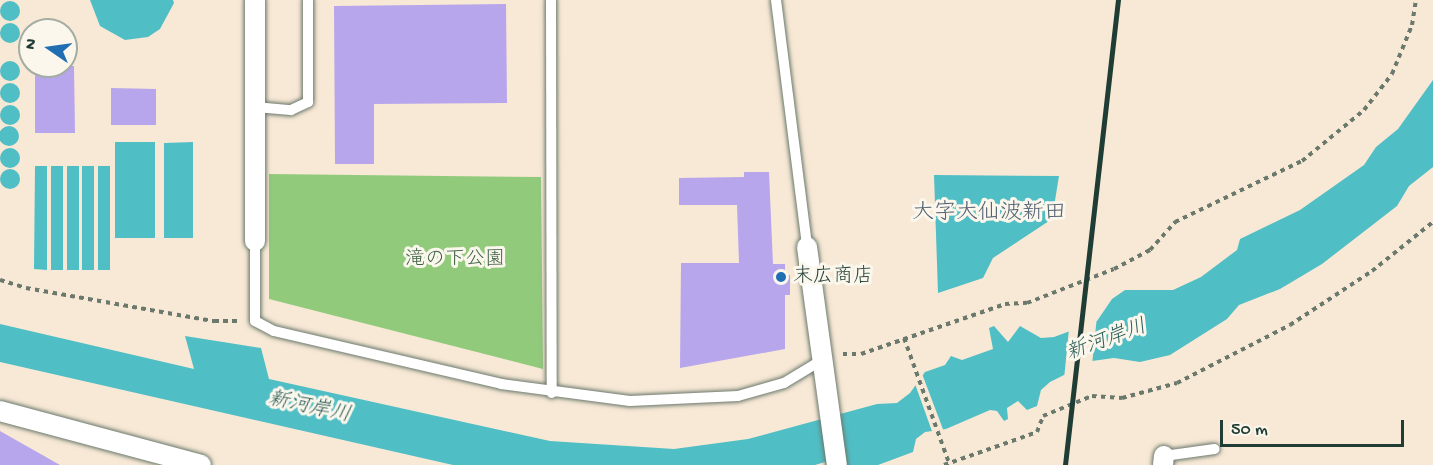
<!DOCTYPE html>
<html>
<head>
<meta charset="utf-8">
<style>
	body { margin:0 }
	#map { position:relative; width:1433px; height:465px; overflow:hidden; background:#f8e9d6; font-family:"Gochi Hand","Klee One",sans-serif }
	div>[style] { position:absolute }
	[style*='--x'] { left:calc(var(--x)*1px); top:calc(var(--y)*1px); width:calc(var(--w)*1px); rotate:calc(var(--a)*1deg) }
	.green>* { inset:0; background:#92ca7c }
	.water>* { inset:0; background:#50bec5 }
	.round { border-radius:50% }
	.pier>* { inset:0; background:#f8e9d6 }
	.building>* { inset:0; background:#b8a6ec }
	.path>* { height:4px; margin-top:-2px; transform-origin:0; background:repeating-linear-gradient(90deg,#6b796d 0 4.5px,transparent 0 9px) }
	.roads { filter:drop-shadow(0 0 2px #6b796d) drop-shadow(0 0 2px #6b796d) }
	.service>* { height:10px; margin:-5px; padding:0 5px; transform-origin:5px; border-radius:5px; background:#fff }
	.minor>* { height:20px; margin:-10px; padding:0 10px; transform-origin:10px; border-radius:10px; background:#fff }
	.rail>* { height:4.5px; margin:-2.25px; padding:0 2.25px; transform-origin:2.25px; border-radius:2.25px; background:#1f3d34 }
	.dots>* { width:16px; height:16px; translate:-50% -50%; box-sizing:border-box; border:3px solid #fbf7ec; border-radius:50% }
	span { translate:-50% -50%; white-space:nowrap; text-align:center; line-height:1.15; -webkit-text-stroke:6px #fbf7ec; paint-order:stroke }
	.park-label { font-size:20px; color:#3c6046 }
	.poi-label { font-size:20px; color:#1f3d34 }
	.left { translate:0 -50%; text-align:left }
	.water-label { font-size:21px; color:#2b5d58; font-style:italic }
	.quarter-label { font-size:22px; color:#556274 }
	.north { position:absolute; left:18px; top:18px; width:60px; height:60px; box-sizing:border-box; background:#fbf7ec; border:2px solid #a3ada2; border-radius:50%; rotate:283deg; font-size:16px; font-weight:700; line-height:24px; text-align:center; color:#1f3d34 }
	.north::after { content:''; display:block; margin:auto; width:21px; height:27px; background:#1f6fb2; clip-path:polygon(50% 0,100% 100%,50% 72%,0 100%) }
	.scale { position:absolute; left:1220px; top:420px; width:184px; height:27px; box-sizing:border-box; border:3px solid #1f3d34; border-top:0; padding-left:8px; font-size:18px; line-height:21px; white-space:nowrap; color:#1f3d34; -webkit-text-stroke:4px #fbf7ec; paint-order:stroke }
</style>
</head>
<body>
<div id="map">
	<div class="green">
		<div style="clip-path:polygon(269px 174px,541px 177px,543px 369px,269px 299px)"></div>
	</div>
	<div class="water">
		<div style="clip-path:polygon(90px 0,173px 0,174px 3px,160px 29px,148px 37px,125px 40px,100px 26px)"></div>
		<div class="round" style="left:0;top:1px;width:20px;height:20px"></div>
		<div class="round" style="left:0;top:23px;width:20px;height:20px"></div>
		<div class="round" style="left:0;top:61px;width:20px;height:20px"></div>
		<div style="clip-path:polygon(1433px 80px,1433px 167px,1409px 186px,1397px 206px,1322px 264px,1280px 289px,1239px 305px,1227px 319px,1170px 355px,1140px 362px,1114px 358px,1092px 361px,1050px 382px,1041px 390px,1037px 406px,1027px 410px,1018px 401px,1007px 408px,1008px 419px,1004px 421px,997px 411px,990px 410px,946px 429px,925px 432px,916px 439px,913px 452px,878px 465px,826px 465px,825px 462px,815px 465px,453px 465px,0 362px,0 324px,194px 369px,185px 336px,261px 348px,269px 379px,550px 441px,674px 449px,748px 439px,877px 404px,897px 403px,910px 393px,925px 372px,945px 365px,951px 356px,962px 360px,993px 349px,989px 328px,994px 326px,1008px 342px,1020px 326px,1041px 338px,1054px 337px,1097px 321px,1112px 299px,1125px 290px,1173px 290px,1201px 277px,1237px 250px,1240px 239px,1300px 210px,1364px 165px,1376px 147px,1398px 129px)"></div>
		<div class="round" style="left:0;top:83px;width:20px;height:20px"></div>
		<div class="round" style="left:0;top:105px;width:20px;height:20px"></div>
		<div class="round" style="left:-1px;top:126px;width:20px;height:20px"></div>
		<div style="clip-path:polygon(115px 142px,155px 142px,155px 238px,115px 238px)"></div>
		<div style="clip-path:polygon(193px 142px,193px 238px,164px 238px,164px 143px)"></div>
		<div class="round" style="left:0;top:148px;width:20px;height:20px"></div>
		<div style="clip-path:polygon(35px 166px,47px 166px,47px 270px,34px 269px)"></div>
		<div style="clip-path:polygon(51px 166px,63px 166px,63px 270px,51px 270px)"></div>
		<div style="clip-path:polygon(67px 166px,79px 166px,79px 270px,67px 270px)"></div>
		<div style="clip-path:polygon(82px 166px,94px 166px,94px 270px,82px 270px)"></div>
		<div style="clip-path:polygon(98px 166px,110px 166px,110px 270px,98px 270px)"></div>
		<div class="round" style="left:0;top:169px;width:20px;height:20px"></div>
		<div style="clip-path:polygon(934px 175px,1059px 176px,1052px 219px,993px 258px,983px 278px,938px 293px)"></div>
	</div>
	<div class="pier">
		<div style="clip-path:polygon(1097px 316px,1092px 365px,1064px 379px,1069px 329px)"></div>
		<div style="clip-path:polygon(921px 371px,944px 432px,933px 434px,914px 381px)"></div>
	</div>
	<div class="building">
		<div style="clip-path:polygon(506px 4px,507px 103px,374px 104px,374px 164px,335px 164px,334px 6px)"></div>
		<div style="clip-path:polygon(35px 66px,74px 66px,75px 133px,35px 133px)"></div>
		<div style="clip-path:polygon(111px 88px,156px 89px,156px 125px,111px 125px)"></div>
		<div style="clip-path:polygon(744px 172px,769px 172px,773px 264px,785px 264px,785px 275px,790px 275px,790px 295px,785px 295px,785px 349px,680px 368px,681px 263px,739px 263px,737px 205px,679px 205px,679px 178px,744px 177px)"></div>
		<div style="clip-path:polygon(0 431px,60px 465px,0 465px)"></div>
	</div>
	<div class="path">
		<div style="--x:0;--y:280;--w:27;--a:17"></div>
		<div style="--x:26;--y:288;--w:191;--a:10"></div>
		<div style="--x:214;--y:321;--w:25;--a:0"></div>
		<div style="--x:904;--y:338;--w:133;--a:70.2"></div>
		<div style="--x:843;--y:354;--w:18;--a:0"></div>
		<div style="--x:861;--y:354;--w:152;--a:-19.1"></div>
		<div style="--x:1005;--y:304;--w:22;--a:-3"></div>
		<div style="--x:1027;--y:303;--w:93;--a:-21.3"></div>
		<div style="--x:1114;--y:269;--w:41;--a:-27.8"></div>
		<div style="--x:1150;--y:250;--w:38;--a:-48"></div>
		<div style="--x:1175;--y:222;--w:141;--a:-25.7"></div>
		<div style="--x:1302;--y:161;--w:80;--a:-39.4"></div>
		<div style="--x:1364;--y:110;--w:46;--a:-52.1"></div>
		<div style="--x:1392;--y:74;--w:53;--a:-67.8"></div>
		<div style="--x:1412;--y:25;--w:25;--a:-81"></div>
		<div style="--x:944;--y:465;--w:99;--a:-19.5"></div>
		<div style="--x:1037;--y:432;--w:17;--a:-69"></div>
		<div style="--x:1043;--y:416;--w:53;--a:-22.2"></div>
		<div style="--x:1092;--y:396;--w:30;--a:4"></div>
		<div style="--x:1122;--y:398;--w:57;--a:-15.3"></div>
		<div style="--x:1177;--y:383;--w:127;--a:-27.2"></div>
		<div style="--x:1290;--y:325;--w:98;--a:-33.4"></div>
		<div style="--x:1372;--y:271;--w:78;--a:-38.8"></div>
	</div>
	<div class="roads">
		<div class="service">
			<div style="--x:551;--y:0;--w:393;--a:89.9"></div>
			<div style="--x:776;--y:0;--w:249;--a:82.8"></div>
			<div style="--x:255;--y:107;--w:36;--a:5"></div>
			<div style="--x:291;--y:110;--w:19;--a:-25"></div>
			<div style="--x:308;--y:102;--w:102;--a:-90"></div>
			<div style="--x:255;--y:241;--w:80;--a:90"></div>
			<div style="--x:255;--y:321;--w:21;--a:28"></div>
			<div style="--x:274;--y:331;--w:233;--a:13.1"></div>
			<div style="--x:501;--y:384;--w:130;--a:7.5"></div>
			<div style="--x:630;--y:401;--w:108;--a:-2.7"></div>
			<div style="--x:738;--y:396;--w:48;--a:-15.8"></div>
			<div style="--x:784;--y:383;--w:44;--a:-31.2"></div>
			<div style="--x:1164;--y:456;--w:51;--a:-7.8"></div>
		</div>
		<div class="minor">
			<div style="--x:255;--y:241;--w:241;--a:-90"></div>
			<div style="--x:807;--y:247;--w:220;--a:82.2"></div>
			<div style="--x:0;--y:411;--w:208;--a:15"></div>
			<div style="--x:1163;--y:465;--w:9;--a:-84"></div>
		</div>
	</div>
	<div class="rail">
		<div style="--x:1065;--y:465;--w:468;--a:-83.5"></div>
	</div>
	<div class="dots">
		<div style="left:781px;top:277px;background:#1f6fb2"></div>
	</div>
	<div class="park-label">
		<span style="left:455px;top:260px">滝の下公園</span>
	</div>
	<div class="poi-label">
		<span class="left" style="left:793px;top:277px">末広商店</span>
	</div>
	<div class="water-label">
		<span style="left:1107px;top:342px;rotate:-20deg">新河岸川</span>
		<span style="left:309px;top:409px;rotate:12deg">新河岸川</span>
	</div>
	<div class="quarter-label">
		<span style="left:989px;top:215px">大字大仙波新田</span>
	</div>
	<div class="north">N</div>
	<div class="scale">50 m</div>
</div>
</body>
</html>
